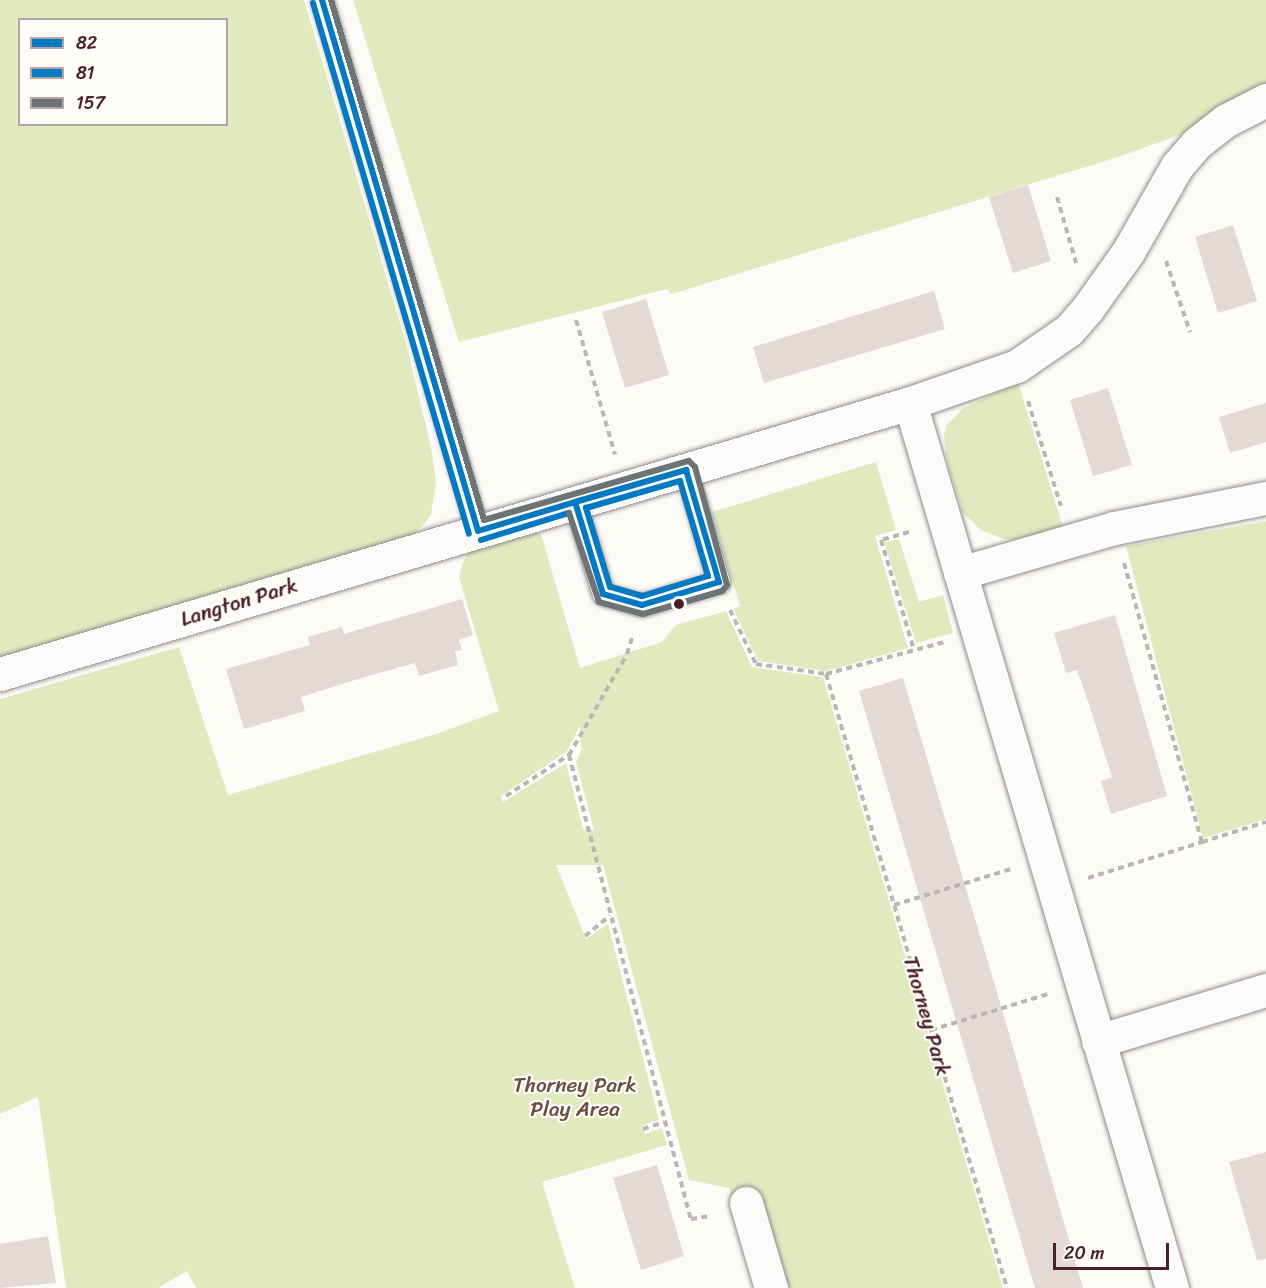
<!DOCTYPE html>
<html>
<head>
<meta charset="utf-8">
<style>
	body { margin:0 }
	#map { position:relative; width:1266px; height:1288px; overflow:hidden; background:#fcfbf8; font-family:Sriracha,sans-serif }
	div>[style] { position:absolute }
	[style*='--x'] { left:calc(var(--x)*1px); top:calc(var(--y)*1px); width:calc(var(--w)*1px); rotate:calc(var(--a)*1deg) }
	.green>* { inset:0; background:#e1eabf }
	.building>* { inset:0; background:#e4d9d4 }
	.path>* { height:4px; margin-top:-2px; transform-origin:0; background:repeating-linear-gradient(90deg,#bbb6b6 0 6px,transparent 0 10.5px) }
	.roads { filter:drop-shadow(0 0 2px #928a8b) drop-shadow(0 0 2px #928a8b) }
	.service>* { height:21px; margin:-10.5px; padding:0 10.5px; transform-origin:10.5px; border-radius:10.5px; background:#fbfbf9 }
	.minor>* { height:33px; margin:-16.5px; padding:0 16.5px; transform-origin:16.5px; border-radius:16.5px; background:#fbfbf9 }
	.bus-1>* { height:6px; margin:-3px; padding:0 3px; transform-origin:3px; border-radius:3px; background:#0279c1 }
	.bus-2>* { height:6px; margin:-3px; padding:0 3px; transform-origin:3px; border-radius:3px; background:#0279c1 }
	.bus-3>* { height:6px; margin:-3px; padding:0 3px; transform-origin:3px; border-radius:3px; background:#6c7476 }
	.dots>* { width:16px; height:16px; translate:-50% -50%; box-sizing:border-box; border:3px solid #fdfcf7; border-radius:50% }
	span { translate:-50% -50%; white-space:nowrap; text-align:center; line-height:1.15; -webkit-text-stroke:4.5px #fdfcf7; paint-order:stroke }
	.street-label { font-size:21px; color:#4a1f2b }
	.park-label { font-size:21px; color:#6a4e44 }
	.legend { position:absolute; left:18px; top:18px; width:210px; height:108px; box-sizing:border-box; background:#fdfcf7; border:2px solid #b5a4a5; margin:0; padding:8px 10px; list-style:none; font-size:18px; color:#4a1f2b }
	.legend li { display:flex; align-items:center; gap:12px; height:30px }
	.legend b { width:30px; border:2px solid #b5a4a5 }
	.scale { position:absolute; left:1053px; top:1243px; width:116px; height:27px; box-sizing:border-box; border:3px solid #4a1f2b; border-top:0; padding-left:8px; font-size:18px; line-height:21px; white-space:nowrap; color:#4a1f2b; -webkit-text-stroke:4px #fdfcf7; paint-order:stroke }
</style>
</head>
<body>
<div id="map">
	<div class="green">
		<div style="clip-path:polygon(evenodd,0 0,304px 0,407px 347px,431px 447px,436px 482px,431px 515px,411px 539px,0 659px,0 0,20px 20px,226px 20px,226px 124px,20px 124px,20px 20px)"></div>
		<div style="clip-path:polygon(353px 0,1266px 0,1266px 83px,1199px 128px,1118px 157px,672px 294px,667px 289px,459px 342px)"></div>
		<div style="clip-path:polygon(1018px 382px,1063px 527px,1019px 539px,1004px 539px,981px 530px,963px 513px,947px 461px,944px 435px,946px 426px,962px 409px)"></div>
		<div style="clip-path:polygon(876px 462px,896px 530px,875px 536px,908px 648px,826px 671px,758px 661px,733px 609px,740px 606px,712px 512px)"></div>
		<div style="clip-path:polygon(1266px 521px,1266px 819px,1203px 838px,1126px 546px)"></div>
		<div style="clip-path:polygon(evenodd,532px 532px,541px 534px,580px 668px,662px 642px,676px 625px,726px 611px,752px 667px,823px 677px,1003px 1288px,761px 1288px,729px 1188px,689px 1180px,603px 865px,556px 865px,586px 939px,608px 924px,659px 1120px,642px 1126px,645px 1134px,662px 1128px,667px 1145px,542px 1182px,575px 1288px,196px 1288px,187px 1271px,158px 1288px,66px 1288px,38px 1097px,0 1114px,0 699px,179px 647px,228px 795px,439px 733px,499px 711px,459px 577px,463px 562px,471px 549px,532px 532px,580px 726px,581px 751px,576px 762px,594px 830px,583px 829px,566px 763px,503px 802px,501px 796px,567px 751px,580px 726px)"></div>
		<div style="clip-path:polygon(899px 539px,919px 602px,943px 595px,953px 633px,916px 643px,884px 542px)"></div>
	</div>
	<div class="building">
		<div style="clip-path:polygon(1028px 185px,1051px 261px,1013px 273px,989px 197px)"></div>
		<div style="clip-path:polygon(1233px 225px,1257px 301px,1218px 313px,1195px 237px)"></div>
		<div style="clip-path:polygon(934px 291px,945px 329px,764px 383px,753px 347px)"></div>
		<div style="clip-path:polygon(646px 299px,669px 375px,625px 388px,602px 312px)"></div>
		<div style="clip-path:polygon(1108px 388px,1132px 465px,1093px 476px,1070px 400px)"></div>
		<div style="clip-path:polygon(1266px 403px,1266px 442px,1230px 453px,1219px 417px)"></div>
		<div style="clip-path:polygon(462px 599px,473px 635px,459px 640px,462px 650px,455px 651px,458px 665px,419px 676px,415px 663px,358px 679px,301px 697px,305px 711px,244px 729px,226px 669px,310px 645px,308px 637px,342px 627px,344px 634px)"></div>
		<div style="clip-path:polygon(1115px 615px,1167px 796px,1111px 814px,1101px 781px,1112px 777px,1089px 704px,1077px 670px,1066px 673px,1054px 633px)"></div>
		<div style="clip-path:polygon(903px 678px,996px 989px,1083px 1288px,1035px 1288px,1026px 1258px,859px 691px)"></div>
		<div style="clip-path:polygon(1266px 1152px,1266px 1259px,1257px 1260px,1229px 1162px)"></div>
		<div style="clip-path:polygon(657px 1165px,684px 1256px,641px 1270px,613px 1178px)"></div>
		<div style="clip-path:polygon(48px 1236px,56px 1283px,0 1288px,0 1244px)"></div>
	</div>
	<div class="path">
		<div style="--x:1057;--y:197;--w:69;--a:73.9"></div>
		<div style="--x:1166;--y:261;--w:75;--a:71.3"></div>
		<div style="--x:576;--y:320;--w:140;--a:73.8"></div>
		<div style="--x:1028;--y:401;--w:110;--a:72.6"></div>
		<div style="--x:909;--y:532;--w:29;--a:164"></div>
		<div style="--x:881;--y:540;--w:115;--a:73.3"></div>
		<div style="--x:1124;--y:563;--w:290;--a:74.4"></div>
		<div style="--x:1202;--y:842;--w:67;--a:-17.4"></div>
		<div style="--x:730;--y:610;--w:60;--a:64.3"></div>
		<div style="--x:756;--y:664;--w:71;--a:8.1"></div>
		<div style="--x:826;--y:674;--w:123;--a:-15.1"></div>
		<div style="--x:826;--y:674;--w:640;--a:73.58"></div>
		<div style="--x:569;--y:755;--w:480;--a:75.3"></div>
		<div style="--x:691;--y:1219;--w:18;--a:-9"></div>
		<div style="--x:506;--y:796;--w:75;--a:-33.1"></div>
		<div style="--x:569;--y:755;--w:116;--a:-60.1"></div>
		<div style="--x:627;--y:654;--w:21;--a:-73"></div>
		<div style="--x:1088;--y:878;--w:120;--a:-17.5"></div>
		<div style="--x:894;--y:905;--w:122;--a:-17.1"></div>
		<div style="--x:585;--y:936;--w:32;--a:-39"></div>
		<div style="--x:931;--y:1030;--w:122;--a:-17.1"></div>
		<div style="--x:643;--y:1129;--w:22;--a:-18"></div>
	</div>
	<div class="roads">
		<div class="service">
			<div style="--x:322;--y:0;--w:553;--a:73.63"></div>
			<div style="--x:575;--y:502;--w:96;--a:73.1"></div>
			<div style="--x:603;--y:594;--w:41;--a:15.8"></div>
			<div style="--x:642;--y:605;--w:80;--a:-16.6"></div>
			<div style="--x:719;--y:582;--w:117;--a:-106.4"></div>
		</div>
		<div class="minor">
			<div style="--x:910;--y:403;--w:923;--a:73.51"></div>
			<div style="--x:960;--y:573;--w:160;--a:-16.3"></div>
			<div style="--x:1114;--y:528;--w:155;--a:-11.2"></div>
			<div style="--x:0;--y:674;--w:949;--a:-16.58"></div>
			<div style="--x:910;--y:403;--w:113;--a:-19.1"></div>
			<div style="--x:1017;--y:366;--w:63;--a:-34.7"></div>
			<div style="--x:1069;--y:330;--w:29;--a:-49"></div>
			<div style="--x:1088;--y:308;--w:69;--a:-54.5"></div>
			<div style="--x:1128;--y:252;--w:99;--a:-60.3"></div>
			<div style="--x:1177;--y:166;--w:30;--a:-49"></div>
			<div style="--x:1197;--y:143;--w:36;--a:-38"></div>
			<div style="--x:1225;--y:121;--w:46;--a:-27.1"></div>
			<div style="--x:1098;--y:1041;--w:176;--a:-16.9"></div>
			<div style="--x:746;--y:1203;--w:89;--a:73.6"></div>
		</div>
	</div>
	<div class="bus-1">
		<div style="--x:322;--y:0;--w:553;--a:73.63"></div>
		<div style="--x:686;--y:470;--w:117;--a:73.6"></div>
		<div style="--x:719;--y:582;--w:80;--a:163.4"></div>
		<div style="--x:642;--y:605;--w:41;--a:-164.2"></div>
		<div style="--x:603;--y:594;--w:96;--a:-106.9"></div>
		<div style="--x:575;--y:502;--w:116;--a:-16.1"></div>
		<div style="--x:478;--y:531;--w:101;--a:-16.6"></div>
	</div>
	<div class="bus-2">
		<div style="--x:313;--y:3;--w:553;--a:73.63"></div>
		<div style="--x:680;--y:481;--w:99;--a:73.6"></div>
		<div style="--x:708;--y:576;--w:69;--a:163.1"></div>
		<div style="--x:642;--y:596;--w:33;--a:-164"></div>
		<div style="--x:610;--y:587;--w:83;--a:-106.9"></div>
		<div style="--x:586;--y:508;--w:98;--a:-16"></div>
		<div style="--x:481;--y:540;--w:92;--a:-17.1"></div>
	</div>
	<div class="bus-3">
		<div style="--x:331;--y:0;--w:542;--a:73.6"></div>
		<div style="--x:484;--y:520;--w:213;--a:-16.1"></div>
		<div style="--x:689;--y:461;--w:8;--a:45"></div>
		<div style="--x:695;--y:467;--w:122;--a:74.8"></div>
		<div style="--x:727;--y:585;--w:8;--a:130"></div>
		<div style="--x:722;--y:591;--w:82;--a:163.8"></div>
		<div style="--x:643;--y:614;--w:46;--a:-164.7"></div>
		<div style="--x:599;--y:602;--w:94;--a:-108.6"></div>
	</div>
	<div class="dots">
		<div style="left:679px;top:604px;background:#4a1f2b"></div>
	</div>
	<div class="street-label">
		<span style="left:239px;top:602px;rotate:-17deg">Langton Park</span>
		<span style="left:927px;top:1016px;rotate:74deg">Thorney Park</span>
	</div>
	<div class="park-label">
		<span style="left:575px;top:1097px">Thorney Park<br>Play Area</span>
	</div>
	<ul class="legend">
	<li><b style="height:8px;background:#0279c1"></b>82</li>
	<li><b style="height:8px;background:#0279c1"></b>81</li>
	<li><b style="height:8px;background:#6c7476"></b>157</li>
	</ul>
	<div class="scale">20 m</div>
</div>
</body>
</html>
